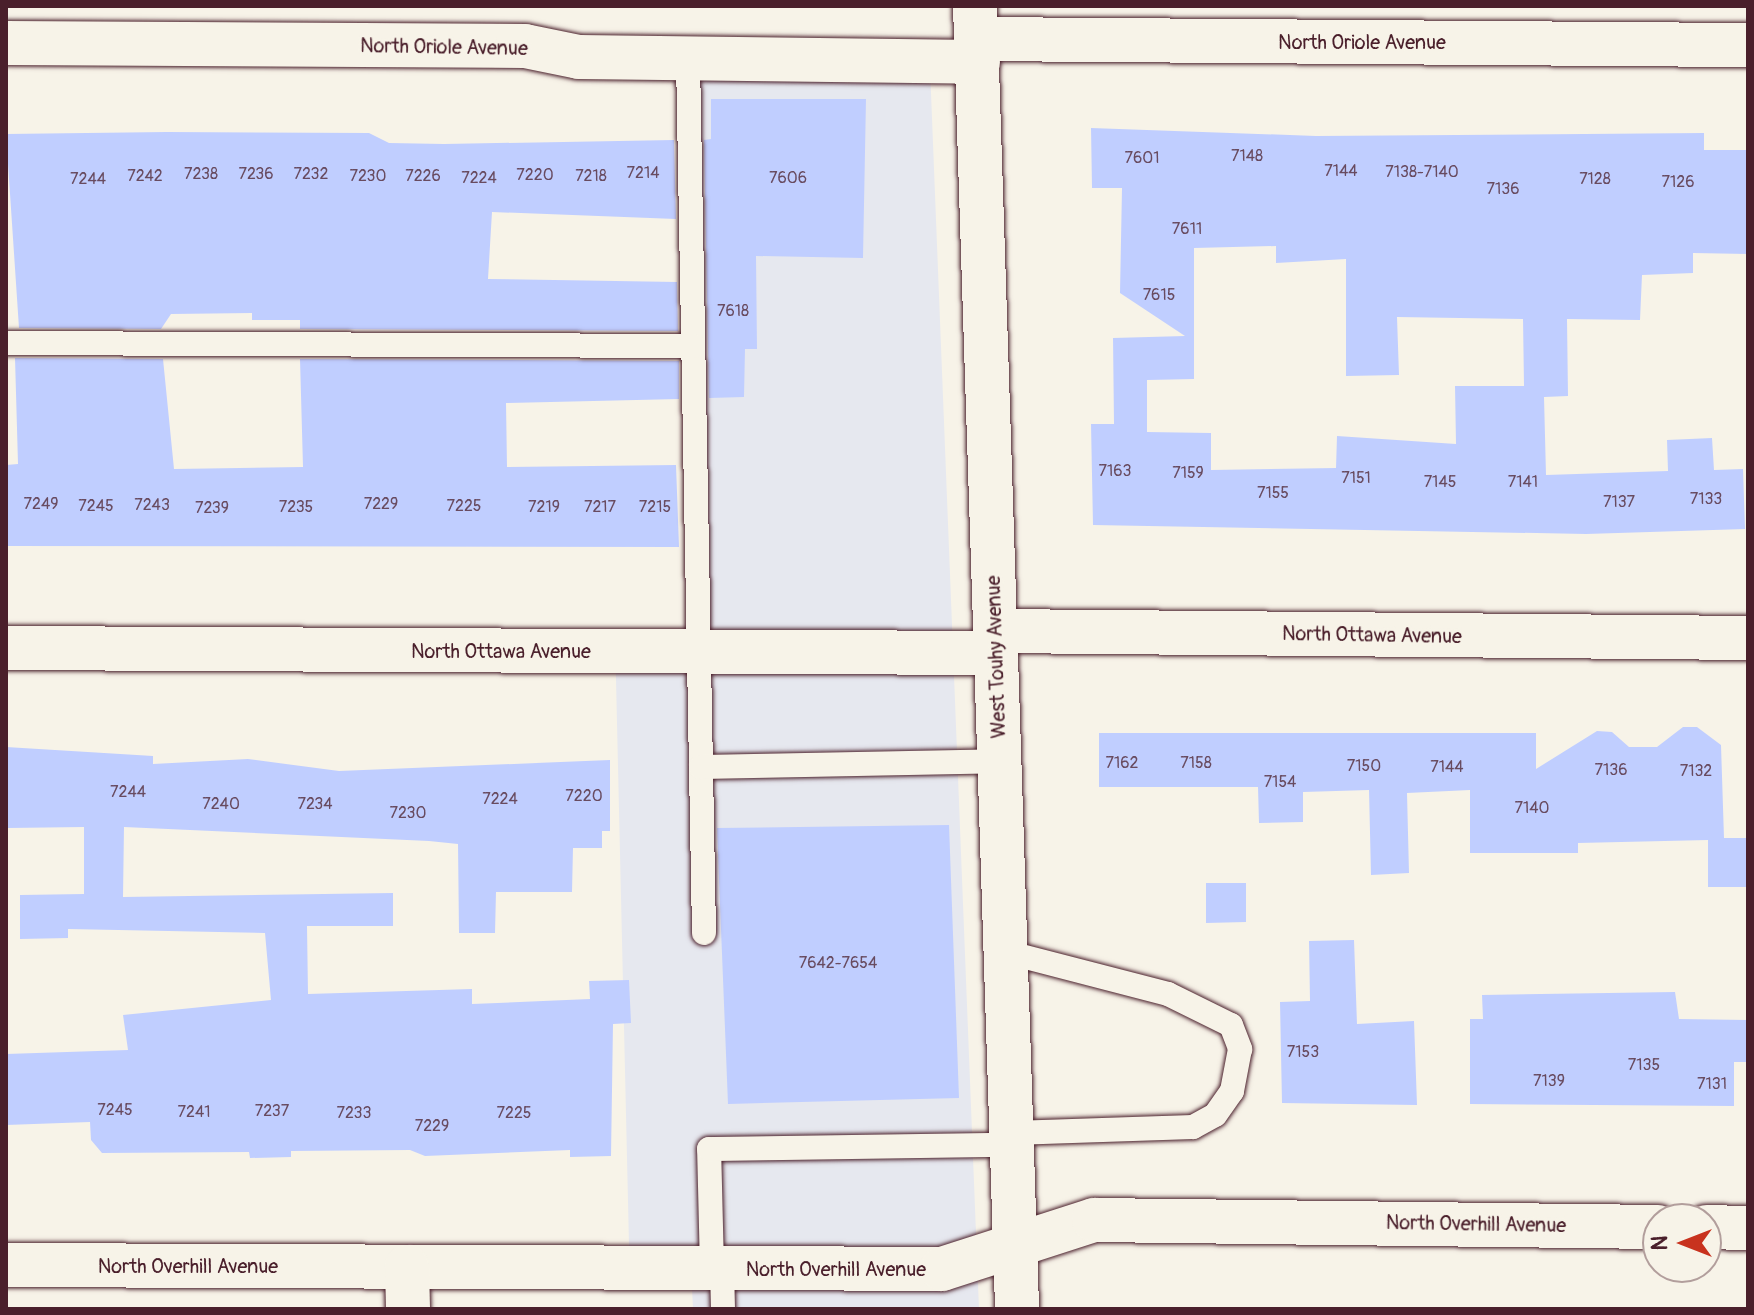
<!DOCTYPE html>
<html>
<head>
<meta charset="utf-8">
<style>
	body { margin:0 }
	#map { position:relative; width:1754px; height:1315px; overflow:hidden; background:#f7f3e8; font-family:Pangolin,sans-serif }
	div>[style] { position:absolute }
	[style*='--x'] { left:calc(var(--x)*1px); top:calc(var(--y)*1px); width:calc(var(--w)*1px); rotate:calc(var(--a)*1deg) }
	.built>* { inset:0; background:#e6e8ef }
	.building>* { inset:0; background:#c0ceff }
	.roads { filter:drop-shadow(0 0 2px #4a1f2b) drop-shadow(0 0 2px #4a1f2b) }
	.lane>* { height:24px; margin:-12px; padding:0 12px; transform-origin:12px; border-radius:12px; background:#f7f3e8 }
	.street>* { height:44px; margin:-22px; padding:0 22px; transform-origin:22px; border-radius:22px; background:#f7f3e8 }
	.secondary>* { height:44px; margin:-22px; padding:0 22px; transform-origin:22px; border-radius:22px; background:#f7f3e8 }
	span { translate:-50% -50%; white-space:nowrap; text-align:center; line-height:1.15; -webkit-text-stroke:6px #f7f3e8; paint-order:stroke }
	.number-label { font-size:16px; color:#684b60 }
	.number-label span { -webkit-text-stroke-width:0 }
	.street-label { font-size:20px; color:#4a1f2b }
	.frame { position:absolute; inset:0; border:8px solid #4a1f2b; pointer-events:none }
	.north { position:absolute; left:1642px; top:1203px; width:80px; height:80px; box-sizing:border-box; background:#f7f3e8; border:2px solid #b29e9c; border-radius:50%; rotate:270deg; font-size:22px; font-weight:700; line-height:32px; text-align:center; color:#4a1f2b }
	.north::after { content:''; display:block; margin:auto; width:28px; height:36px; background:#c8321e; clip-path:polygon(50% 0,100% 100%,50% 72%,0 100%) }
</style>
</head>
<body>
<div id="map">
	<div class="built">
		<div style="clip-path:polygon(929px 42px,979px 1309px,693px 1309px,692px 1288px,630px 1288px,615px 636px,691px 634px,677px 48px)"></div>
	</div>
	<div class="building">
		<div style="clip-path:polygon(711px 99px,866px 99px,863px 258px,756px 256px,757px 349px,745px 349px,744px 397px,709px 398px,704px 140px,711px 139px)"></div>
		<div style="clip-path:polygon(evenodd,1091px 128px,1316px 136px,1704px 133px,1704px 150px,1748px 150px,1748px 254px,1693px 253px,1693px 273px,1642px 275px,1640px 320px,1567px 319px,1568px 396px,1544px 397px,1546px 475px,1668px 471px,1667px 440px,1712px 438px,1714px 470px,1743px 469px,1745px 529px,1586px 534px,1093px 525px,1091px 424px,1114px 424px,1113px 338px,1185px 336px,1120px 293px,1122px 188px,1092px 188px,1091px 128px,1276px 246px,1276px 263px,1346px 259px,1346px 376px,1399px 375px,1397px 317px,1523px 319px,1524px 386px,1455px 386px,1456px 444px,1337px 436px,1336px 468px,1211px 470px,1211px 433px,1147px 432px,1147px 380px,1194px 379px,1194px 248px,1276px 246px)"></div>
		<div style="clip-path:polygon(167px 132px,369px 133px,389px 143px,444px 144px,674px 140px,676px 219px,492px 212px,488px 279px,677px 282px,678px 331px,300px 329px,300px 320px,252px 320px,252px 313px,171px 314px,161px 329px,19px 328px,6px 134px)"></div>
		<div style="clip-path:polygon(15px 358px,163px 359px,174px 469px,303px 467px,300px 359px,679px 361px,679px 399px,506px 403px,507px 467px,676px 465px,679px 547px,6px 546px,6px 465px,18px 464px)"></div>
		<div style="clip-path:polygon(1683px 727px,1697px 727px,1721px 745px,1724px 838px,1748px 838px,1748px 887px,1708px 887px,1708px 840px,1578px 843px,1578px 853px,1470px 853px,1470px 790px,1407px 793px,1409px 873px,1371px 875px,1369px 790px,1303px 792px,1303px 822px,1259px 823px,1258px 787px,1099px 787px,1099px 733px,1536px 733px,1536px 769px,1597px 731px,1612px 732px,1629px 747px,1657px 747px)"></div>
		<div style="clip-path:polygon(6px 747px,153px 756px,153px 764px,248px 759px,339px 771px,610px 760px,610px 831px,602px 831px,602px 848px,573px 848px,572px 892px,496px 892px,495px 933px,459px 933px,458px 844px,429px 841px,124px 827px,123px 897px,393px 893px,393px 926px,307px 926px,308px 994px,472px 989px,472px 1004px,590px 999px,589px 981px,629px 980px,631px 1023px,613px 1024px,611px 1156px,570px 1157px,570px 1150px,425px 1156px,410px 1150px,291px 1151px,291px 1157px,250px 1158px,249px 1152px,102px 1153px,91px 1140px,90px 1122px,6px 1125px,6px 1054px,128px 1050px,123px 1015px,271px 1000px,265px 933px,68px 929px,68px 938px,20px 939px,20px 895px,84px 894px,84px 827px,8px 828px)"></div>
		<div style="clip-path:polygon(949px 825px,959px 1098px,728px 1104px,717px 828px)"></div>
		<div style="clip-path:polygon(1206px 883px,1246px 883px,1246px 922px,1206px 923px)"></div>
		<div style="clip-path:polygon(1354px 940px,1357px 1024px,1414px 1021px,1417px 1105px,1282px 1103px,1280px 1002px,1310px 1001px,1309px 941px)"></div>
		<div style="clip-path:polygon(1675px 992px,1679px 1019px,1748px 1020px,1748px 1062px,1734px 1062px,1734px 1106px,1470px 1104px,1470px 1019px,1483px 1019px,1482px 995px)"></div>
	</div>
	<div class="roads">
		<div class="lane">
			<div style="--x:688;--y:59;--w:874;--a:88.95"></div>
			<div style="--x:6;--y:343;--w:687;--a:0.25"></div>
			<div style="--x:701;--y:767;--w:299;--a:-1.1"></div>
			<div style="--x:1006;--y:952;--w:167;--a:14.5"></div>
			<div style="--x:1168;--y:994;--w:70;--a:26.2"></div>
			<div style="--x:1231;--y:1025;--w:26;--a:69"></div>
			<div style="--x:1240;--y:1049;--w:43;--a:100.8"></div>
			<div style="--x:1232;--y:1091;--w:29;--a:125"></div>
			<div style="--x:1215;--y:1115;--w:25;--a:151"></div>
			<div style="--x:1193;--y:1127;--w:181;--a:178.1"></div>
			<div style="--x:712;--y:1268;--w:119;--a:-91.4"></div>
			<div style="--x:709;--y:1149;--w:303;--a:-0.8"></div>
			<div style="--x:722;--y:1268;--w:41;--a:88.6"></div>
		</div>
		<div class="street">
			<div style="--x:977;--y:39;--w:771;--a:0.45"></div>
			<div style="--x:6;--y:43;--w:519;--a:0.33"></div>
			<div style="--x:525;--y:46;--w:55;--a:11.5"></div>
			<div style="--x:579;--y:57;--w:399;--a:0.7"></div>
			<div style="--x:996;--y:631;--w:752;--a:0.53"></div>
			<div style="--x:6;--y:648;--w:990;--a:0.29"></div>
			<div style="--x:1706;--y:1227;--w:42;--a:1.4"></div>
			<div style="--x:6;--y:1265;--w:936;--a:0.24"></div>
			<div style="--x:942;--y:1269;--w:160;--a:-17.9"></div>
			<div style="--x:1094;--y:1220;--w:564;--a:0.71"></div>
			<div style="--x:407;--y:1267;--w:42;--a:88.6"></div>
		</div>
		<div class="secondary">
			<div style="--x:975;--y:6;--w:1304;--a:88.15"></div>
		</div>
	</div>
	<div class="number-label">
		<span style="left:1247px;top:156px">7148</span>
		<span style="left:1142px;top:158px">7601</span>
		<span style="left:1341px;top:171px">7144</span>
		<span style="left:1422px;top:172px">7138-7140</span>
		<span style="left:643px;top:173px">7214</span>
		<span style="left:201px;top:174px">7238</span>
		<span style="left:256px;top:174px">7236</span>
		<span style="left:311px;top:174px">7232</span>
		<span style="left:535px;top:175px">7220</span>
		<span style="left:145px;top:176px">7242</span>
		<span style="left:368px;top:176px">7230</span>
		<span style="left:423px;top:176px">7226</span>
		<span style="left:591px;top:176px">7218</span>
		<span style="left:479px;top:178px">7224</span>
		<span style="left:788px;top:178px">7606</span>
		<span style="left:88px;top:179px">7244</span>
		<span style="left:1595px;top:179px">7128</span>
		<span style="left:1678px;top:182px">7126</span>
		<span style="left:1503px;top:189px">7136</span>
		<span style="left:1187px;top:229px">7611</span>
		<span style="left:1159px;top:295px">7615</span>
		<span style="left:733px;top:311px">7618</span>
		<span style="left:1115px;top:471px">7163</span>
		<span style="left:1188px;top:473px">7159</span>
		<span style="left:1356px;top:478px">7151</span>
		<span style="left:1440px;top:482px">7145</span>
		<span style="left:1523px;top:482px">7141</span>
		<span style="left:1273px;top:493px">7155</span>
		<span style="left:1706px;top:499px">7133</span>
		<span style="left:1619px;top:502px">7137</span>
		<span style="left:41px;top:504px">7249</span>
		<span style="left:381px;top:504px">7229</span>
		<span style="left:152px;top:505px">7243</span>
		<span style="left:96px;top:506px">7245</span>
		<span style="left:464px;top:506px">7225</span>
		<span style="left:296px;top:507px">7235</span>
		<span style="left:544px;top:507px">7219</span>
		<span style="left:600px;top:507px">7217</span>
		<span style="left:655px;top:507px">7215</span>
		<span style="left:212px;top:508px">7239</span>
		<span style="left:1122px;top:763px">7162</span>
		<span style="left:1196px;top:763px">7158</span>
		<span style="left:1364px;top:766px">7150</span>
		<span style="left:1447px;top:767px">7144</span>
		<span style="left:1611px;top:770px">7136</span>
		<span style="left:1696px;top:771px">7132</span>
		<span style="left:1280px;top:782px">7154</span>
		<span style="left:128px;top:792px">7244</span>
		<span style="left:584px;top:796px">7220</span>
		<span style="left:500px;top:799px">7224</span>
		<span style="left:221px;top:804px">7240</span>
		<span style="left:315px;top:804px">7234</span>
		<span style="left:1532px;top:808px">7140</span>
		<span style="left:408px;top:813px">7230</span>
		<span style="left:838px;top:963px">7642-7654</span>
		<span style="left:1303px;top:1052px">7153</span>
		<span style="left:1644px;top:1065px">7135</span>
		<span style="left:1549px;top:1081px">7139</span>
		<span style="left:1712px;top:1084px">7131</span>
		<span style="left:115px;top:1110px">7245</span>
		<span style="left:272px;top:1111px">7237</span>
		<span style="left:194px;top:1112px">7241</span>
		<span style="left:354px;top:1113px">7233</span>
		<span style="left:514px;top:1113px">7225</span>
		<span style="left:432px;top:1126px">7229</span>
	</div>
	<div class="street-label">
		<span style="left:1362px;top:42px">North Oriole Avenue</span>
		<span style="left:444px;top:47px;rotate:1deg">North Oriole Avenue</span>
		<span style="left:1372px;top:635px;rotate:1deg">North Ottawa Avenue</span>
		<span style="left:501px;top:651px">North Ottawa Avenue</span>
		<span style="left:996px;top:657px;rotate:-92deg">West Touhy Avenue</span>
		<span style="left:1476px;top:1224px;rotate:1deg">North Overhill Avenue</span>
		<span style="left:188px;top:1266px">North Overhill Avenue</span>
		<span style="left:836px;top:1269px">North Overhill Avenue</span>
	</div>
	<div class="frame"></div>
	<div class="north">N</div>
</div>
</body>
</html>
